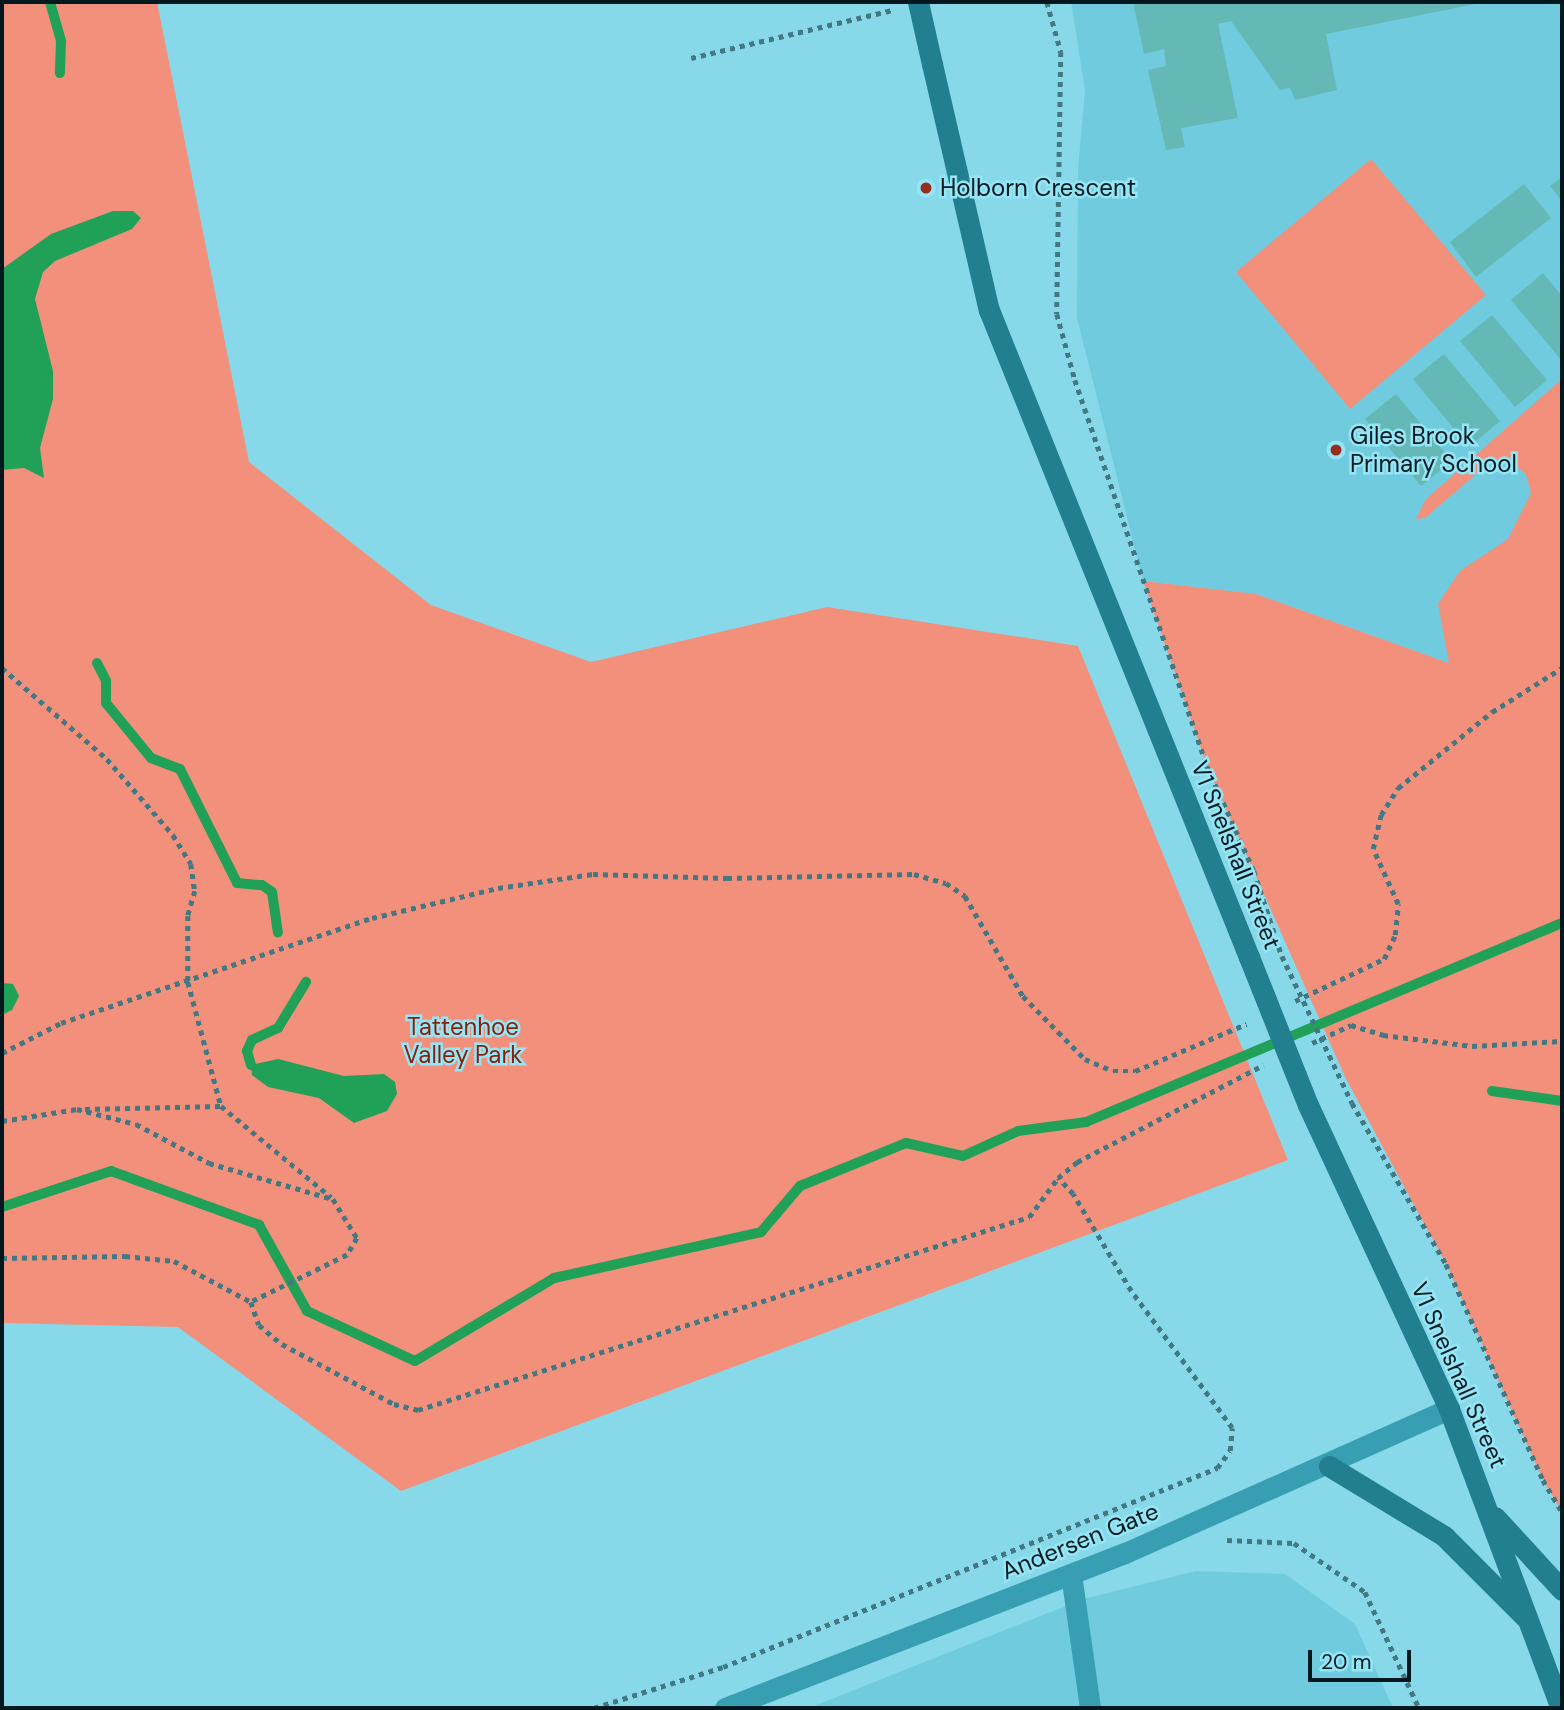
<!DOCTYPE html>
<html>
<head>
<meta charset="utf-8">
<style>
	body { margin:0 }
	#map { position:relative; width:1564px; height:1710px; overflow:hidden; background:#87d9ea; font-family:"DM Sans",sans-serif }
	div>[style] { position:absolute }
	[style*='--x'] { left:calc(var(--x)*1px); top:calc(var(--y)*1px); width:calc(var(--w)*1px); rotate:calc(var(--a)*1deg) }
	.built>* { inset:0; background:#70cbde }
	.green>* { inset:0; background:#f2907b }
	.water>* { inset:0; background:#21a158 }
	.stream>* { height:10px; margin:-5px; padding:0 5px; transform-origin:5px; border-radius:5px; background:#21a158 }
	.building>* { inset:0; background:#64b9b6 }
	.path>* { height:4.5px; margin-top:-2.25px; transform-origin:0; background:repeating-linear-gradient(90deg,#437883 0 5px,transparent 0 10px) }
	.lane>* { height:21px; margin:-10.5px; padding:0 10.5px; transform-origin:10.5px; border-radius:10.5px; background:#389eb1 }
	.street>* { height:21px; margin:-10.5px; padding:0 10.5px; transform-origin:10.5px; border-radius:10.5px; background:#389eb1 }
	.secondary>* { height:21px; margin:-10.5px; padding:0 10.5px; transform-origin:10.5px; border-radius:10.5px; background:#227f8f }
	.path-bridge>* { height:4.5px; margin-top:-2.25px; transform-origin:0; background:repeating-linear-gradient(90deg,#437883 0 5px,transparent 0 10px) }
	.secondary-bridge>* { height:21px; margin:-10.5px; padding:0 10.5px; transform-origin:10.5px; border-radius:10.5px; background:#227f8f }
	.dots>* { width:19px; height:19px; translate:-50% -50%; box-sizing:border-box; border:4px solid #94e6f7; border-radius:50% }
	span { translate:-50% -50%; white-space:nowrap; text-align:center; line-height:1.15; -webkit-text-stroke:5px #94e6f7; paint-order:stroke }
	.poi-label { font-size:24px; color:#01191e }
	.left { translate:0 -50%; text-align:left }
	.street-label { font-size:24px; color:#01191e }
	.park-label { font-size:24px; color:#8a1f0a }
	.frame { position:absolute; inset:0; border:4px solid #01191e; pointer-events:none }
	.scale { position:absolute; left:1308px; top:1650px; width:103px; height:32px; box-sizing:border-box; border:4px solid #01191e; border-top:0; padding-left:9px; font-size:21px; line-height:24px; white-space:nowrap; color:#01191e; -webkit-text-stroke:5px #94e6f7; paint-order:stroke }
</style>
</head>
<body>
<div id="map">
	<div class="built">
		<div style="clip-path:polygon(1071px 2px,1562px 2px,1562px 611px,1449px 663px,1256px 594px,1143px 581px,1077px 318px,1078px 169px,1085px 90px)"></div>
		<div style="clip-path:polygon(1196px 1571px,1285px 1574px,1355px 1624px,1393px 1708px,809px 1708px,1083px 1599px)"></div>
	</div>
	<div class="green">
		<div style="clip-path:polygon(2px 2px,157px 2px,249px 462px,431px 605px,591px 662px,827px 607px,1078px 646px,1288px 1160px,401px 1491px,178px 1327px,2px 1323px)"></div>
		<div style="clip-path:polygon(1371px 159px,1486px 295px,1350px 409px,1236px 272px)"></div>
		<div style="clip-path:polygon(1562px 379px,1562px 1512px,1543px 1480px,1446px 1264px,1346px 1079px,1207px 766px,1143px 581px,1256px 594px,1449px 663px,1438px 604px,1460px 571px,1508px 539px,1531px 493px,1526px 474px,1509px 461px,1489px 463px,1425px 518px,1416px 519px,1426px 499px)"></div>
	</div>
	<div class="water">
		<div style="clip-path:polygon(113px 211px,133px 211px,141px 218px,132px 229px,55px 261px,43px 272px,35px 299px,53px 371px,53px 399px,40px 448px,44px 478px,24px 468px,2px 470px,2px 269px,51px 234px)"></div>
		<div style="clip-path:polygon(2px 983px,13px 984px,19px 996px,12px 1010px,2px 1015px)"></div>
		<div style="clip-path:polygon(278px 1059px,344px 1076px,384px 1074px,395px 1082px,397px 1094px,387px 1111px,354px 1123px,319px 1098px,268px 1087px,252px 1075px,251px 1065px)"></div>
	</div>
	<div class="stream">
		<div style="--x:50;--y:2;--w:41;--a:74.2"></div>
		<div style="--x:61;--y:41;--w:32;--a:92"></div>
		<div style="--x:97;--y:663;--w:20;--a:63"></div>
		<div style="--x:106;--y:681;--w:22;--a:90"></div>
		<div style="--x:106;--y:703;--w:71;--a:50.7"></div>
		<div style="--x:151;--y:758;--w:31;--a:21"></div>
		<div style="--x:180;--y:769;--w:127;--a:63.4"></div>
		<div style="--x:237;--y:883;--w:25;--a:5"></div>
		<div style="--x:262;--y:885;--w:12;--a:35"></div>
		<div style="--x:272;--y:892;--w:41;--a:81.7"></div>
		<div style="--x:251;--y:1065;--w:15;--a:-106"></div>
		<div style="--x:247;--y:1051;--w:12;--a:-66"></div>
		<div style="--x:252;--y:1040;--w:29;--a:-25"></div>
		<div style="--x:278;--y:1028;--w:54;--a:-58.7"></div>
		<div style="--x:1492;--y:1091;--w:71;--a:8.1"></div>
		<div style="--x:2;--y:1207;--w:115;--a:-18.3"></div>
		<div style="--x:111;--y:1171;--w:158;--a:20"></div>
		<div style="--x:259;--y:1225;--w:98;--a:60.8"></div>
		<div style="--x:307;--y:1311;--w:119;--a:24.8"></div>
		<div style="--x:415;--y:1361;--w:162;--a:-30.8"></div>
		<div style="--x:554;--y:1278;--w:212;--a:-12.5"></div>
		<div style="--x:761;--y:1232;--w:60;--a:-49.7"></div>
		<div style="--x:800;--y:1186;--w:114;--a:-22.1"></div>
		<div style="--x:906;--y:1143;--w:58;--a:12.8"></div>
		<div style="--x:963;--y:1156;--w:60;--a:-24.4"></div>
		<div style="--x:1018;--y:1131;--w:69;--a:-7.5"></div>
		<div style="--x:1086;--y:1122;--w:516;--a:-22.69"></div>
	</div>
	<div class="building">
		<div style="clip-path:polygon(1133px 2px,1480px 2px,1480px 3px,1326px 34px,1337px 90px,1295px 100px,1290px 88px,1280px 90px,1231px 21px,1218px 24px,1238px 118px,1181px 128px,1185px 147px,1166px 150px,1148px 70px,1166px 66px,1164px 49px,1144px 54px)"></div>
		<div style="clip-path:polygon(1562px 177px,1562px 201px,1550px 186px)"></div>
		<div style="clip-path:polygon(1524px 184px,1551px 218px,1476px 277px,1450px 242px)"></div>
		<div style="clip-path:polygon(1543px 273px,1562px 296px,1562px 361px,1511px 300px)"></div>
		<div style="clip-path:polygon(1492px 315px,1547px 380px,1515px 407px,1460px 341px)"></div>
		<div style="clip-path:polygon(1444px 354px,1500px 421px,1469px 447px,1413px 379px)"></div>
		<div style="clip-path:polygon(1396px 394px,1452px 461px,1421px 486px,1365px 419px)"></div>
	</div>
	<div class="path">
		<div style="--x:1047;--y:2;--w:52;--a:74.4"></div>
		<div style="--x:1061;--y:52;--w:262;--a:90.9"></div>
		<div style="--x:1057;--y:314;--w:68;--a:74.7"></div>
		<div style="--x:1075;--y:380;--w:408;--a:71.1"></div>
		<div style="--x:1207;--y:766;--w:115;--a:65.9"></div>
		<div style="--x:1254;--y:871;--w:89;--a:71.8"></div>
		<div style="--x:691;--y:58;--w:208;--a:-13.4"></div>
		<div style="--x:2;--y:668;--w:139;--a:40.9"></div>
		<div style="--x:107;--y:759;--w:101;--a:49"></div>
		<div style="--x:173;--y:835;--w:34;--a:58"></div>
		<div style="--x:191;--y:864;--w:27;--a:82"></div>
		<div style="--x:195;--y:891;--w:26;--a:106"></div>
		<div style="--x:188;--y:916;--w:66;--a:90"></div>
		<div style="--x:188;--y:982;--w:128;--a:75.1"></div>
		<div style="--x:221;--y:1106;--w:143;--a:39.6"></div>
		<div style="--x:1295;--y:1001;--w:98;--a:-25.3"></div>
		<div style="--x:1384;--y:959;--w:26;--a:-65"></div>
		<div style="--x:1395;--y:935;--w:31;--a:-84"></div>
		<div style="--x:1398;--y:904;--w:60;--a:-114.4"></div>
		<div style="--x:1373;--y:849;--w:35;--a:-77"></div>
		<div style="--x:1381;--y:815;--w:32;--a:-58"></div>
		<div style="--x:1398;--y:788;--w:121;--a:-39"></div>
		<div style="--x:1492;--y:712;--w:83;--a:-32.2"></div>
		<div style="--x:1312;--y:1043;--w:43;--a:-24.8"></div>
		<div style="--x:1351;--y:1025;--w:34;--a:17"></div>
		<div style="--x:1383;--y:1035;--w:90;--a:7"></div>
		<div style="--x:1472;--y:1046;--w:90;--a:-3.2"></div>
		<div style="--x:2;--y:1053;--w:66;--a:-27"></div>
		<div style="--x:61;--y:1023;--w:328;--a:-18.7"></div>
		<div style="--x:372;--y:918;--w:130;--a:-13.4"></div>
		<div style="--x:498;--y:888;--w:96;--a:-8.4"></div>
		<div style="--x:593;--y:874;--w:134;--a:1.7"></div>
		<div style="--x:727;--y:878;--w:187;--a:-1.2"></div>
		<div style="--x:914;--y:874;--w:33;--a:16"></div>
		<div style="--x:946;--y:883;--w:23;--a:34"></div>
		<div style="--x:965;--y:896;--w:116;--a:59.9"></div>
		<div style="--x:1023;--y:996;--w:88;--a:45.5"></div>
		<div style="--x:1085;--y:1059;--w:30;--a:23"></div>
		<div style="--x:1113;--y:1071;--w:22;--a:0"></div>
		<div style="--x:1135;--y:1071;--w:121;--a:-22.9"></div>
		<div style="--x:1352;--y:1103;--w:186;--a:59.7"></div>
		<div style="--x:1446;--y:1264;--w:237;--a:65.8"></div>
		<div style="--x:1543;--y:1480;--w:37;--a:59"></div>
		<div style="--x:85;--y:1109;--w:136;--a:-1.3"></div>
		<div style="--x:2;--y:1121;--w:76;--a:-9.1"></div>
		<div style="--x:77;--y:1109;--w:61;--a:14.3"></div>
		<div style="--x:136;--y:1124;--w:83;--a:28.1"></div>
		<div style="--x:209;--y:1163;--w:129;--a:16.2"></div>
		<div style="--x:333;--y:1199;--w:46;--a:58.4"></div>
		<div style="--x:357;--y:1238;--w:20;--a:120"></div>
		<div style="--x:347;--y:1255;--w:107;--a:153.9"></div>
		<div style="--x:251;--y:1302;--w:24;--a:71"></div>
		<div style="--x:259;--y:1325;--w:30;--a:40"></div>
		<div style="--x:282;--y:1344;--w:127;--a:28.2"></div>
		<div style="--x:394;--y:1404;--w:25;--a:14"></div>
		<div style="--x:418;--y:1410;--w:641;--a:-17.53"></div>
		<div style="--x:1029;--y:1217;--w:49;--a:-53.4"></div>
		<div style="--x:1058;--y:1178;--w:25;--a:-40"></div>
		<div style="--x:1077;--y:1162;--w:210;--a:-27.5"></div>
		<div style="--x:2;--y:1258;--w:123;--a:-0.9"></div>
		<div style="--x:125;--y:1256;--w:49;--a:5.8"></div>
		<div style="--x:174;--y:1261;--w:87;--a:28"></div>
		<div style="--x:1227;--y:1540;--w:67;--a:2.6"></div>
		<div style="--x:1294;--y:1543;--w:86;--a:34.6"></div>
		<div style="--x:1365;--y:1592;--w:128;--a:65"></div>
		<div style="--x:594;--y:1708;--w:135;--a:-17.6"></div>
		<div style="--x:723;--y:1667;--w:533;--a:-21.94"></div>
		<div style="--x:1217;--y:1468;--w:21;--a:-53"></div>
		<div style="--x:1230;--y:1451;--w:23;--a:-85"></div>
		<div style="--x:1232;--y:1428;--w:170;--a:-126.4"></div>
		<div style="--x:1131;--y:1291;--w:113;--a:-120.9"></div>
		<div style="--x:1073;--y:1194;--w:22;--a:-133"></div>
	</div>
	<div class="lane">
		<div style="--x:1071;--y:1574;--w:135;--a:81.9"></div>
	</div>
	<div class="street">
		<div style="--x:725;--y:1708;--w:429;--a:-21.2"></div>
		<div style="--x:1125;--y:1553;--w:355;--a:-24"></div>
	</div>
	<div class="secondary">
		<div style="--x:932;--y:64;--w:253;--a:77"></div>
		<div style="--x:989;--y:310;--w:697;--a:68.11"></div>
		<div style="--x:1308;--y:1105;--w:335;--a:65.1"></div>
		<div style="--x:1449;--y:1409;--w:319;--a:69.5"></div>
		<div style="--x:1329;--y:1466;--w:135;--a:31.3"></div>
		<div style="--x:1444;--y:1536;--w:115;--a:45"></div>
		<div style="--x:1495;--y:1517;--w:99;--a:47.5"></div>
	</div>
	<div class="path-bridge">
		<div style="--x:1282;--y:956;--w:163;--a:64.5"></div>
	</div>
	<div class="secondary-bridge">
		<div style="--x:918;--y:2;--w:64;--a:77.3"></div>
		<div style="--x:1249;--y:957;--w:159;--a:68.3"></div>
	</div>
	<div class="dots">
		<div style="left:926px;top:188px;background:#982e1b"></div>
		<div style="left:1336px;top:450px;background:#982e1b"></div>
	</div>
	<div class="poi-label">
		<span class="left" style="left:940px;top:188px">Holborn Crescent</span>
		<span class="left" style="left:1350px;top:450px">Giles Brook<br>Primary School</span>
	</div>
	<div class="street-label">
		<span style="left:1236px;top:855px;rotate:68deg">V1 Snelshall Street</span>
		<span style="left:1459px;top:1375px;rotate:66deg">V1 Snelshall Street</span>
		<span style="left:1080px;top:1541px;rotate:-22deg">Andersen Gate</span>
	</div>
	<div class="park-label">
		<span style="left:463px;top:1041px">Tattenhoe<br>Valley Park</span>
	</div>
	<div class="frame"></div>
	<div class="scale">20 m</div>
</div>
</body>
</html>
